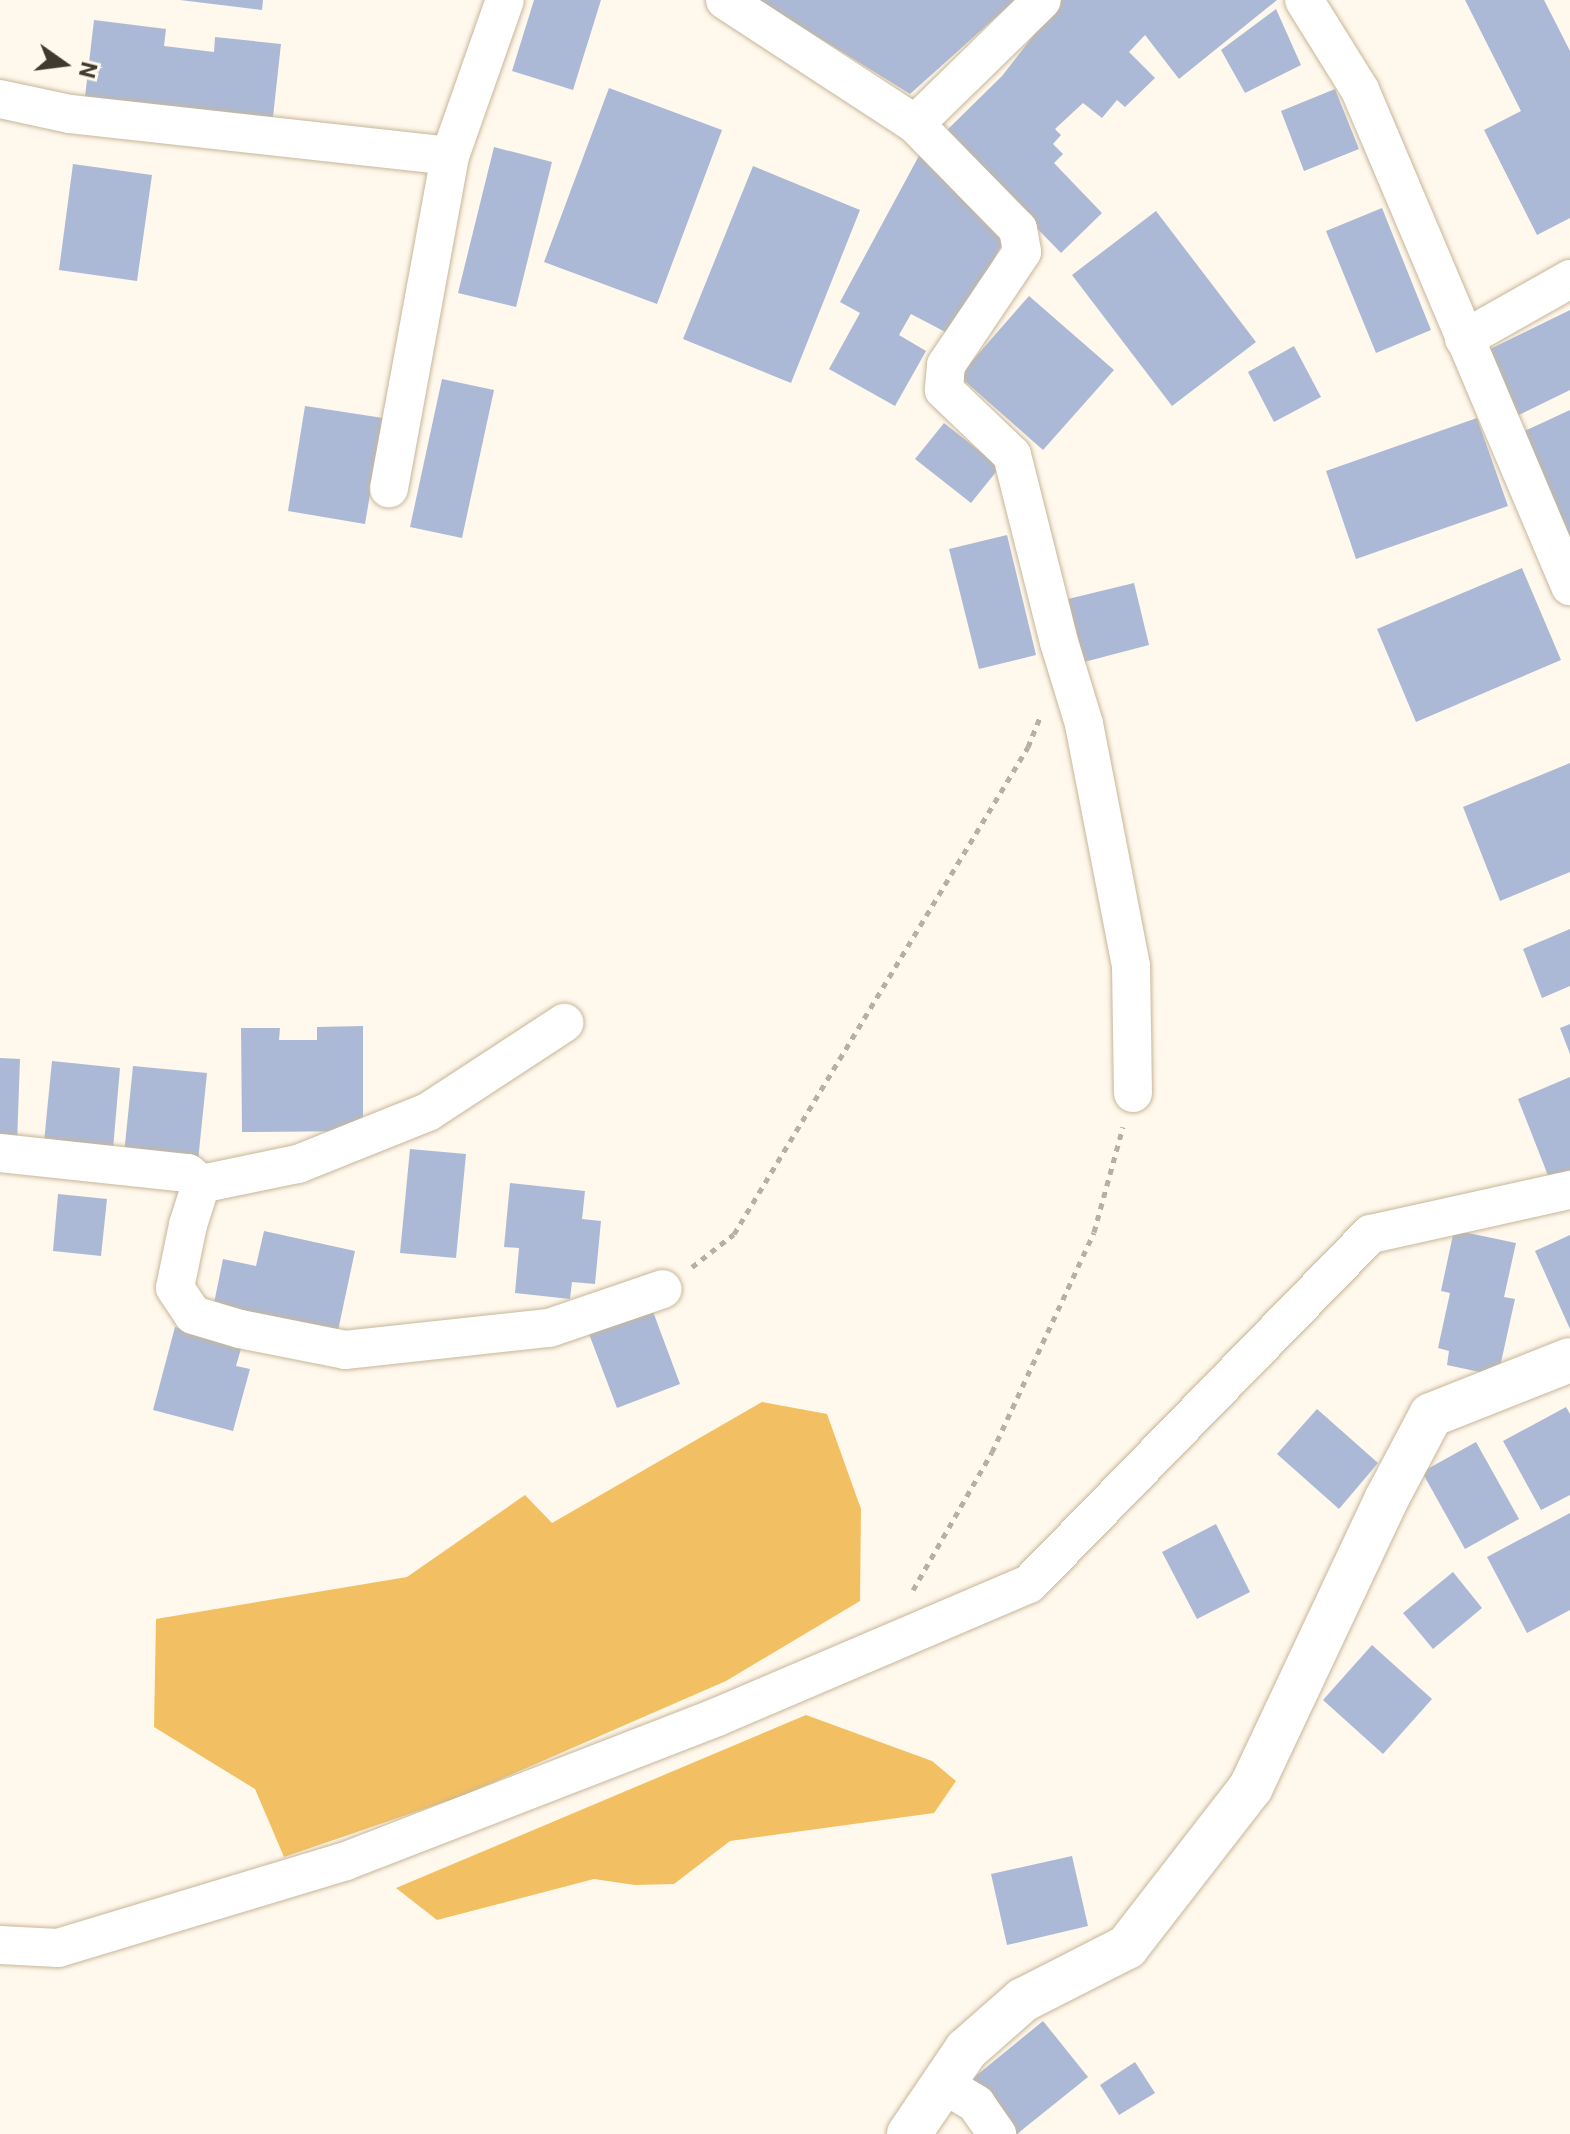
<!DOCTYPE html>
<html>
<head>
<meta charset="utf-8">
<style>
	body { margin:0 }
	#map { position:relative; width:1570px; height:2134px; overflow:hidden; background:#fff8ec; font-family:Roboto,sans-serif }
	div>[style] { position:absolute }
	[style*='--x'] { left:calc(var(--x)*1px); top:calc(var(--y)*1px); width:calc(var(--w)*1px); rotate:calc(var(--a)*1deg) }
	.forest>* { inset:0; background:#f2c063 }
	.building>* { inset:0; background:#acb9d6 }
	.path>* { height:5px; margin-top:-2.5px; transform-origin:0; background:repeating-linear-gradient(90deg,#b6afa3 0 6px,transparent 0 12px) }
	.roads { filter:drop-shadow(0 0 2px #c7b699) drop-shadow(0 0 2px #c7b699) }
	.street>* { height:38px; margin:-19px; padding:0 19px; transform-origin:19px; border-radius:19px; background:#fff }
	.secondary>* { height:44px; margin:-22px; padding:0 22px; transform-origin:22px; border-radius:22px; background:#fff }
	span { translate:-50% -50%; white-space:nowrap; text-align:center; line-height:1.15; -webkit-text-stroke:6px #fff8ec; paint-order:stroke }
	.north { position:absolute; left:24px; top:24px; width:80px; height:80px; -webkit-text-stroke:6px #fff8ec; paint-order:stroke; rotate:104deg; font-size:22px; font-weight:700; line-height:32px; text-align:center; color:#40392d }
	.north::after { content:''; display:block; margin:auto; width:28px; height:36px; background:#40392d; clip-path:polygon(50% 0,100% 100%,50% 72%,0 100%) }
</style>
</head>
<body>
<div id="map">
	<div class="forest">
		<div style="clip-path:polygon(762px 1402px,827px 1414px,861px 1509px,860px 1601px,726px 1681px,462px 1796px,284px 1857px,255px 1789px,154px 1727px,156px 1619px,407px 1577px,525px 1495px,552px 1523px)"></div>
		<div style="clip-path:polygon(806px 1715px,932px 1761px,956px 1781px,934px 1813px,730px 1841px,674px 1884px,635px 1885px,594px 1879px,437px 1920px,396px 1888px)"></div>
	</div>
	<div class="building">
		<div style="clip-path:polygon(180px 0,263px 0,262px 10px)"></div>
		<div style="clip-path:polygon(534px 0,601px 0,573px 90px,512px 71px)"></div>
		<div style="clip-path:polygon(758px 0,1015px 0,910px 94px)"></div>
		<div style="clip-path:polygon(1061px 0,1277px 0,1179px 79px,1145px 35px,1129px 52px,1155px 78px,1125px 107px,1117px 100px,1102px 118px,1083px 103px,1055px 129px,1061px 135px,1053px 144px,1063px 154px,1054px 163px,1102px 213px,1061px 253px,944px 133px,1002px 76px)"></div>
		<div style="clip-path:polygon(1465px 0,1544px 0,1570px 51px,1570px 218px,1537px 235px,1484px 130px,1521px 111px)"></div>
		<div style="clip-path:polygon(1276px 9px,1301px 65px,1245px 93px,1221px 50px)"></div>
		<div style="clip-path:polygon(94px 20px,166px 29px,164px 46px,214px 52px,215px 37px,281px 44px,272px 126px,84px 105px)"></div>
		<div style="clip-path:polygon(609px 88px,722px 130px,657px 304px,544px 262px)"></div>
		<div style="clip-path:polygon(1335px 89px,1359px 149px,1304px 171px,1281px 111px)"></div>
		<div style="clip-path:polygon(494px 147px,552px 162px,516px 307px,458px 293px)"></div>
		<div style="clip-path:polygon(921px 152px,1007px 236px,951px 335px,911px 314px,899px 335px,926px 351px,895px 406px,829px 369px,860px 313px,840px 302px)"></div>
		<div style="clip-path:polygon(73px 164px,152px 175px,137px 281px,59px 270px)"></div>
		<div style="clip-path:polygon(753px 166px,860px 210px,791px 383px,683px 339px)"></div>
		<div style="clip-path:polygon(1382px 208px,1431px 330px,1376px 353px,1326px 231px)"></div>
		<div style="clip-path:polygon(1156px 211px,1256px 342px,1172px 406px,1072px 275px)"></div>
		<div style="clip-path:polygon(1029px 296px,1114px 370px,1043px 450px,959px 376px)"></div>
		<div style="clip-path:polygon(1570px 310px,1570px 390px,1515px 417px,1484px 352px)"></div>
		<div style="clip-path:polygon(1294px 346px,1321px 397px,1274px 422px,1248px 372px)"></div>
		<div style="clip-path:polygon(442px 379px,494px 390px,462px 538px,410px 527px)"></div>
		<div style="clip-path:polygon(305px 406px,383px 418px,365px 524px,288px 511px)"></div>
		<div style="clip-path:polygon(1570px 410px,1570px 554px,1516px 435px)"></div>
		<div style="clip-path:polygon(1477px 418px,1508px 506px,1356px 559px,1326px 471px)"></div>
		<div style="clip-path:polygon(944px 423px,1000px 467px,971px 503px,915px 459px)"></div>
		<div style="clip-path:polygon(1007px 535px,1036px 655px,979px 669px,949px 549px)"></div>
		<div style="clip-path:polygon(1522px 568px,1561px 660px,1416px 722px,1377px 629px)"></div>
		<div style="clip-path:polygon(1134px 583px,1149px 645px,1084px 662px,1068px 599px)"></div>
		<div style="clip-path:polygon(1570px 763px,1570px 872px,1500px 901px,1463px 807px)"></div>
		<div style="clip-path:polygon(1570px 929px,1570px 986px,1542px 998px,1523px 949px)"></div>
		<div style="clip-path:polygon(1570px 1024px,1570px 1054px,1560px 1028px)"></div>
		<div style="clip-path:polygon(363px 1026px,363px 1131px,242px 1132px,241px 1028px,280px 1028px,279px 1040px,317px 1040px,317px 1027px)"></div>
		<div style="clip-path:polygon(0 1058px,20px 1059px,17px 1144px,0 1144px)"></div>
		<div style="clip-path:polygon(52px 1061px,120px 1068px,113px 1149px,44px 1142px)"></div>
		<div style="clip-path:polygon(133px 1066px,207px 1073px,198px 1161px,124px 1154px)"></div>
		<div style="clip-path:polygon(1570px 1077px,1570px 1176px,1551px 1183px,1518px 1099px)"></div>
		<div style="clip-path:polygon(410px 1149px,466px 1154px,456px 1258px,400px 1253px)"></div>
		<div style="clip-path:polygon(510px 1183px,585px 1191px,582px 1219px,601px 1221px,595px 1284px,572px 1282px,570px 1299px,515px 1293px,519px 1248px,504px 1247px)"></div>
		<div style="clip-path:polygon(58px 1194px,107px 1199px,101px 1256px,53px 1251px)"></div>
		<div style="clip-path:polygon(1454px 1230px,1516px 1243px,1504px 1297px,1515px 1299px,1498px 1376px,1447px 1365px,1449px 1351px,1438px 1348px,1450px 1293px,1441px 1291px)"></div>
		<div style="clip-path:polygon(264px 1231px,355px 1251px,336px 1340px,212px 1313px,223px 1259px,256px 1266px)"></div>
		<div style="clip-path:polygon(1570px 1235px,1570px 1329px,1535px 1251px)"></div>
		<div style="clip-path:polygon(652px 1309px,680px 1384px,617px 1408px,589px 1334px)"></div>
		<div style="clip-path:polygon(175px 1327px,242px 1345px,236px 1366px,250px 1369px,233px 1431px,153px 1410px)"></div>
		<div style="clip-path:polygon(1566px 1407px,1570px 1414px,1570px 1495px,1541px 1510px,1503px 1441px)"></div>
		<div style="clip-path:polygon(1317px 1409px,1378px 1463px,1339px 1509px,1277px 1454px)"></div>
		<div style="clip-path:polygon(1476px 1442px,1519px 1519px,1465px 1549px,1422px 1472px)"></div>
		<div style="clip-path:polygon(1570px 1513px,1570px 1610px,1527px 1633px,1487px 1557px)"></div>
		<div style="clip-path:polygon(1216px 1524px,1250px 1592px,1197px 1619px,1162px 1552px)"></div>
		<div style="clip-path:polygon(1453px 1572px,1482px 1608px,1433px 1649px,1403px 1613px)"></div>
		<div style="clip-path:polygon(1372px 1645px,1432px 1699px,1383px 1754px,1323px 1700px)"></div>
		<div style="clip-path:polygon(1072px 1856px,1088px 1926px,1007px 1945px,991px 1874px)"></div>
		<div style="clip-path:polygon(1043px 2021px,1088px 2077px,1017px 2134px,972px 2079px)"></div>
		<div style="clip-path:polygon(1135px 2062px,1155px 2093px,1119px 2115px,1100px 2085px)"></div>
	</div>
	<div class="path">
		<div style="--x:692;--y:1267;--w:53;--a:-38.2"></div>
		<div style="--x:734;--y:1234;--w:569;--a:-58.88"></div>
		<div style="--x:1028;--y:747;--w:35;--a:-68"></div>
		<div style="--x:913;--y:1590;--w:159;--a:-60.2"></div>
		<div style="--x:992;--y:1452;--w:242;--a:-65.1"></div>
		<div style="--x:1094;--y:1232;--w:109;--a:-74.6"></div>
	</div>
	<div class="roads">
		<div class="street">
			<div style="--x:725;--y:0;--w:227;--a:33.1"></div>
			<div style="--x:915;--y:124;--w:177;--a:-44.3"></div>
			<div style="--x:1304;--y:0;--w:106;--a:58.1"></div>
			<div style="--x:1360;--y:90;--w:539;--a:67.05"></div>
			<div style="--x:0;--y:99;--w:72;--a:12.1"></div>
			<div style="--x:70;--y:114;--w:382;--a:6.3"></div>
			<div style="--x:450;--y:156;--w:338;--a:100.4"></div>
			<div style="--x:915;--y:124;--w:147;--a:45.6"></div>
			<div style="--x:1018;--y:229;--w:23;--a:80"></div>
			<div style="--x:1022;--y:252;--w:136;--a:123.9"></div>
			<div style="--x:946;--y:365;--w:25;--a:95"></div>
			<div style="--x:944;--y:390;--w:94;--a:43.7"></div>
			<div style="--x:1012;--y:455;--w:193;--a:75.9"></div>
			<div style="--x:1059;--y:642;--w:86;--a:73"></div>
			<div style="--x:1084;--y:724;--w:247;--a:79"></div>
			<div style="--x:1131;--y:966;--w:127;--a:89.1"></div>
			<div style="--x:450;--y:156;--w:165;--a:-70.6"></div>
			<div style="--x:1464;--y:339;--w:122;--a:-29.5"></div>
			<div style="--x:0;--y:1153;--w:189;--a:6.1"></div>
			<div style="--x:188;--y:1173;--w:17;--a:40"></div>
			<div style="--x:201;--y:1184;--w:43;--a:107.6"></div>
			<div style="--x:188;--y:1225;--w:64;--a:101.7"></div>
			<div style="--x:175;--y:1288;--w:32;--a:56"></div>
			<div style="--x:193;--y:1315;--w:49;--a:16.6"></div>
			<div style="--x:240;--y:1329;--w:107;--a:11.3"></div>
			<div style="--x:345;--y:1350;--w:205;--a:-6.2"></div>
			<div style="--x:549;--y:1328;--w:120;--a:-18.9"></div>
			<div style="--x:201;--y:1184;--w:99;--a:-11.7"></div>
			<div style="--x:298;--y:1164;--w:140;--a:-21.8"></div>
			<div style="--x:428;--y:1112;--w:163;--a:-33.2"></div>
			<div style="--x:0;--y:1945;--w:58;--a:3"></div>
			<div style="--x:58;--y:1948;--w:301;--a:-16.8"></div>
			<div style="--x:346;--y:1861;--w:398;--a:-21.2"></div>
			<div style="--x:717;--y:1717;--w:339;--a:-23.1"></div>
			<div style="--x:1029;--y:1584;--w:489;--a:-45.7"></div>
			<div style="--x:1371;--y:1234;--w:204;--a:-12.5"></div>
			<div style="--x:943;--y:2084;--w:39;--a:31"></div>
			<div style="--x:976;--y:2104;--w:37;--a:55"></div>
		</div>
		<div class="secondary">
			<div style="--x:909;--y:2134;--w:102;--a:-55.8"></div>
			<div style="--x:966;--y:2050;--w:76;--a:-41.3"></div>
			<div style="--x:1023;--y:2000;--w:117;--a:-27"></div>
			<div style="--x:1127;--y:1947;--w:202;--a:-52.2"></div>
			<div style="--x:1251;--y:1787;--w:317;--a:-64.8"></div>
			<div style="--x:1386;--y:1500;--w:96;--a:-62.1"></div>
			<div style="--x:1431;--y:1415;--w:149;--a:-21.6"></div>
		</div>
	</div>
	<div class="north">N</div>
</div>
</body>
</html>
